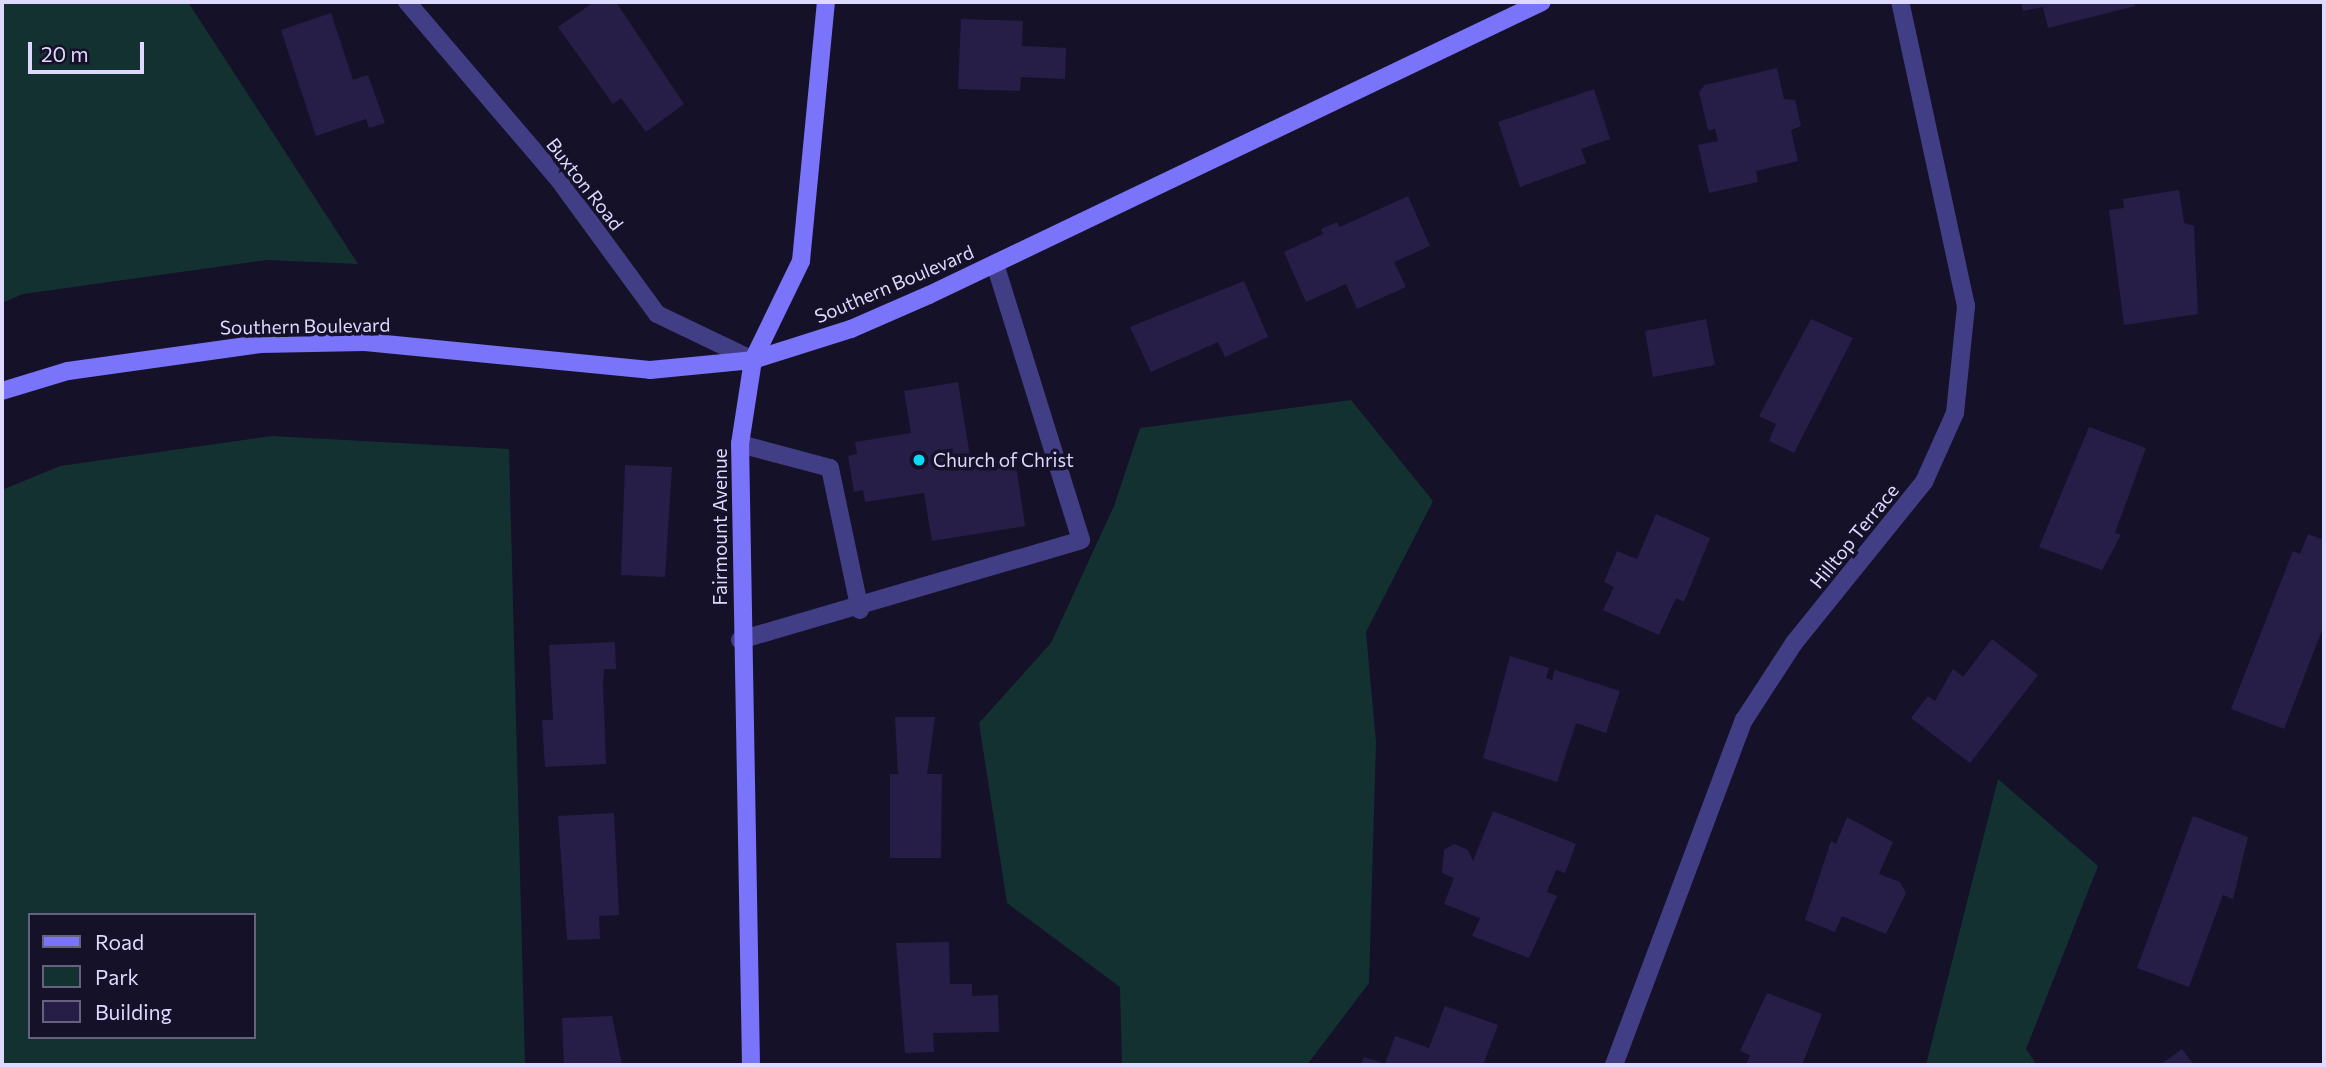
<!DOCTYPE html>
<html>
<head>
<meta charset="utf-8">
<style>
	body { margin:0 }
	#map { position:relative; width:2326px; height:1067px; overflow:hidden; background:#151128; font-family:Commissioner,sans-serif }
	div>[style] { position:absolute }
	[style*='--x'] { left:calc(var(--x)*1px); top:calc(var(--y)*1px); width:calc(var(--w)*1px); rotate:calc(var(--a)*1deg) }
	.green>* { inset:0; background:#143131 }
	.building>* { inset:0; background:#271e48 }
	.service>* { height:18px; margin:-9px; padding:0 9px; transform-origin:9px; border-radius:9px; background:#423e85 }
	.minor>* { height:18px; margin:-9px; padding:0 9px; transform-origin:9px; border-radius:9px; background:#423e85 }
	.secondary>* { height:18px; margin:-9px; padding:0 9px; transform-origin:9px; border-radius:9px; background:#7974fa }
	.dots>* { width:19px; height:19px; translate:-50% -50%; box-sizing:border-box; border:4px solid #151128; border-radius:50% }
	span { translate:-50% -50%; white-space:nowrap; text-align:center; line-height:1.15; -webkit-text-stroke:7px #151128; paint-order:stroke }
	.street-label { font-size:19px; color:#ded9fe }
	.poi-label { font-size:19px; color:#ded9fe }
	.left { translate:0 -50%; text-align:left }
	.frame { position:absolute; inset:0; border:4px solid #ded9fe; pointer-events:none }
	.legend { position:absolute; left:28px; top:913px; width:228px; height:126px; box-sizing:border-box; background:#151128; border:2px solid #65617e; margin:0; padding:9px 12px; list-style:none; font-size:21px; color:#ded9fe }
	.legend li { display:flex; align-items:center; gap:14px; height:35px }
	.legend b { width:35px; border:2px solid #65617e }
	.scale { position:absolute; left:28px; top:42px; width:116px; height:32px; box-sizing:border-box; border:4px solid #ded9fe; border-top:0; padding-left:9px; font-size:21px; line-height:24px; white-space:nowrap; color:#ded9fe; -webkit-text-stroke:5px #151128; paint-order:stroke }
</style>
</head>
<body>
<div id="map">
	<div class="green">
		<div style="clip-path:polygon(2px 2px,188px 2px,358px 264px,267px 260px,23px 294px,2px 303px)"></div>
		<div style="clip-path:polygon(1351px 400px,1433px 501px,1366px 632px,1376px 742px,1369px 983px,1307px 1065px,1122px 1065px,1120px 987px,1007px 903px,979px 723px,1051px 643px,1114px 506px,1140px 428px)"></div>
		<div style="clip-path:polygon(evenodd,272px 436px,509px 449px,525px 1065px,2px 1065px,2px 490px,60px 466px,272px 436px,30px 915px,254px 915px,254px 1037px,30px 1037px,30px 915px)"></div>
		<div style="clip-path:polygon(1998px 779px,2098px 866px,2026px 1049px,2037px 1065px,1926px 1065px)"></div>
	</div>
	<div class="building">
		<div style="clip-path:polygon(594px 2px,616px 2px,684px 104px,646px 132px,621px 98px,613px 104px,558px 27px)"></div>
		<div style="clip-path:polygon(2021px 2px,2134px 2px,2135px 6px,2048px 28px,2043px 7px,2023px 11px)"></div>
		<div style="clip-path:polygon(331px 13px,353px 80px,368px 75px,385px 123px,369px 128px,366px 119px,316px 136px,281px 30px)"></div>
		<div style="clip-path:polygon(961px 19px,1023px 21px,1022px 46px,1066px 48px,1065px 79px,1021px 77px,1020px 91px,958px 89px)"></div>
		<div style="clip-path:polygon(1777px 68px,1784px 99px,1795px 100px,1801px 126px,1791px 130px,1798px 161px,1756px 171px,1758px 182px,1709px 193px,1698px 145px,1718px 141px,1715px 129px,1708px 130px,1699px 92px,1705px 85px)"></div>
		<div style="clip-path:polygon(1594px 89px,1610px 139px,1581px 149px,1586px 163px,1520px 187px,1498px 122px)"></div>
		<div style="clip-path:polygon(2179px 190px,2184px 223px,2194px 226px,2198px 314px,2124px 325px,2109px 210px,2124px 208px,2123px 199px)"></div>
		<div style="clip-path:polygon(1408px 196px,1430px 246px,1394px 262px,1406px 287px,1357px 309px,1346px 284px,1306px 302px,1284px 252px,1323px 234px,1321px 229px,1337px 222px,1340px 227px)"></div>
		<div style="clip-path:polygon(1244px 281px,1268px 337px,1225px 357px,1218px 342px,1151px 372px,1130px 327px)"></div>
		<div style="clip-path:polygon(1706px 319px,1715px 365px,1653px 377px,1645px 331px)"></div>
		<div style="clip-path:polygon(1811px 319px,1853px 338px,1794px 453px,1769px 441px,1776px 424px,1759px 416px)"></div>
		<div style="clip-path:polygon(958px 382px,970px 456px,988px 453px,991px 470px,1016px 465px,1025px 526px,932px 541px,924px 493px,865px 502px,863px 490px,854px 492px,848px 456px,857px 454px,855px 442px,911px 433px,904px 391px)"></div>
		<div style="clip-path:polygon(2089px 427px,2146px 448px,2115px 533px,2121px 535px,2102px 570px,2039px 547px)"></div>
		<div style="clip-path:polygon(625px 465px,672px 467px,665px 577px,621px 575px)"></div>
		<div style="clip-path:polygon(1656px 514px,1710px 538px,1684px 602px,1676px 598px,1659px 635px,1603px 610px,1614px 587px,1604px 582px,1617px 551px,1637px 559px)"></div>
		<div style="clip-path:polygon(2308px 534px,2324px 540px,2324px 625px,2284px 729px,2231px 709px,2293px 551px,2300px 554px)"></div>
		<div style="clip-path:polygon(1992px 639px,2038px 675px,1970px 763px,1911px 718px,1928px 696px,1935px 701px,1953px 669px,1963px 677px)"></div>
		<div style="clip-path:polygon(615px 642px,616px 669px,604px 669px,603px 682px,606px 764px,545px 767px,542px 720px,553px 720px,549px 645px)"></div>
		<div style="clip-path:polygon(1510px 656px,1549px 668px,1546px 678px,1552px 680px,1555px 670px,1620px 691px,1606px 733px,1576px 723px,1557px 782px,1483px 758px)"></div>
		<div style="clip-path:polygon(895px 717px,935px 717px,927px 774px,942px 774px,941px 858px,890px 858px,890px 774px,898px 774px)"></div>
		<div style="clip-path:polygon(1493px 811px,1576px 844px,1565px 873px,1556px 870px,1547px 892px,1557px 896px,1529px 958px,1472px 936px,1480px 918px,1444px 904px,1454px 878px,1442px 873px,1444px 850px,1454px 844px,1468px 850px,1473px 861px)"></div>
		<div style="clip-path:polygon(614px 813px,619px 915px,599px 916px,600px 939px,567px 940px,558px 816px)"></div>
		<div style="clip-path:polygon(2193px 816px,2248px 837px,2233px 899px,2223px 895px,2189px 987px,2137px 968px)"></div>
		<div style="clip-path:polygon(1847px 817px,1893px 842px,1879px 874px,1900px 882px,1906px 893px,1886px 934px,1842px 916px,1835px 932px,1805px 920px,1831px 841px,1836px 844px)"></div>
		<div style="clip-path:polygon(949px 942px,950px 984px,972px 984px,972px 996px,998px 995px,999px 1032px,933px 1033px,934px 1052px,905px 1053px,896px 943px)"></div>
		<div style="clip-path:polygon(1767px 993px,1822px 1014px,1802px 1065px,1746px 1065px,1750px 1055px,1740px 1051px)"></div>
		<div style="clip-path:polygon(1445px 1006px,1498px 1025px,1483px 1065px,1361px 1065px,1364px 1057px,1385px 1064px,1395px 1036px,1429px 1048px)"></div>
		<div style="clip-path:polygon(612px 1016px,622px 1065px,564px 1065px,562px 1018px)"></div>
		<div style="clip-path:polygon(2182px 1049px,2194px 1065px,2160px 1065px)"></div>
	</div>
	<div class="service">
		<div style="--x:740;--y:444;--w:93;--a:14.9"></div>
		<div style="--x:830;--y:468;--w:145;--a:78.1"></div>
		<div style="--x:740;--y:640;--w:355;--a:-16.3"></div>
		<div style="--x:1081;--y:540;--w:289;--a:-107.3"></div>
	</div>
	<div class="minor">
		<div style="--x:407;--y:2;--w:234;--a:49.5"></div>
		<div style="--x:559;--y:180;--w:166;--a:53.8"></div>
		<div style="--x:657;--y:314;--w:106;--a:25.6"></div>
		<div style="--x:1614;--y:1065;--w:369;--a:-69.4"></div>
		<div style="--x:1744;--y:720;--w:92;--a:-57"></div>
		<div style="--x:1794;--y:643;--w:207;--a:-51.1"></div>
		<div style="--x:1924;--y:482;--w:76;--a:-65.8"></div>
		<div style="--x:1955;--y:413;--w:108;--a:-84.1"></div>
		<div style="--x:1966;--y:306;--w:311;--a:-102.2"></div>
	</div>
	<div class="secondary">
		<div style="--x:2;--y:391;--w:69;--a:-16.9"></div>
		<div style="--x:68;--y:371;--w:194;--a:-8"></div>
		<div style="--x:260;--y:344;--w:105;--a:-1.1"></div>
		<div style="--x:365;--y:342;--w:286;--a:5.6"></div>
		<div style="--x:650;--y:370;--w:103;--a:-5.5"></div>
		<div style="--x:753;--y:360;--w:103;--a:-17.6"></div>
		<div style="--x:851;--y:329;--w:85;--a:-23.6"></div>
		<div style="--x:929;--y:295;--w:679;--a:-25.55"></div>
		<div style="--x:751;--y:1065;--w:621;--a:-91.01"></div>
		<div style="--x:740;--y:444;--w:85;--a:-81.2"></div>
		<div style="--x:753;--y:360;--w:110;--a:-64.1"></div>
		<div style="--x:801;--y:261;--w:260;--a:-84.5"></div>
	</div>
	<div class="dots">
		<div style="left:919px;top:460px;background:#0ddbf6"></div>
	</div>
	<div class="street-label">
		<span style="left:585px;top:184px;rotate:52deg">Buxton Road</span>
		<span style="left:894px;top:284px;rotate:-23deg">Southern Boulevard</span>
		<span style="left:305px;top:326px;rotate:-1deg">Southern Boulevard</span>
		<span style="left:720px;top:527px;rotate:-90deg">Fairmount Avenue</span>
		<span style="left:1854px;top:536px;rotate:-51deg">Hilltop Terrace</span>
	</div>
	<div class="poi-label">
		<span class="left" style="left:933px;top:460px">Church of Christ</span>
	</div>
	<div class="frame"></div>
	<ul class="legend">
	<li><b style="height:9px;background:#7974fa"></b>Road</li>
	<li><b style="height:19px;background:#143131"></b>Park</li>
	<li><b style="height:19px;background:#271e48"></b>Building</li>
	</ul>
	<div class="scale">20 m</div>
</div>
</body>
</html>
